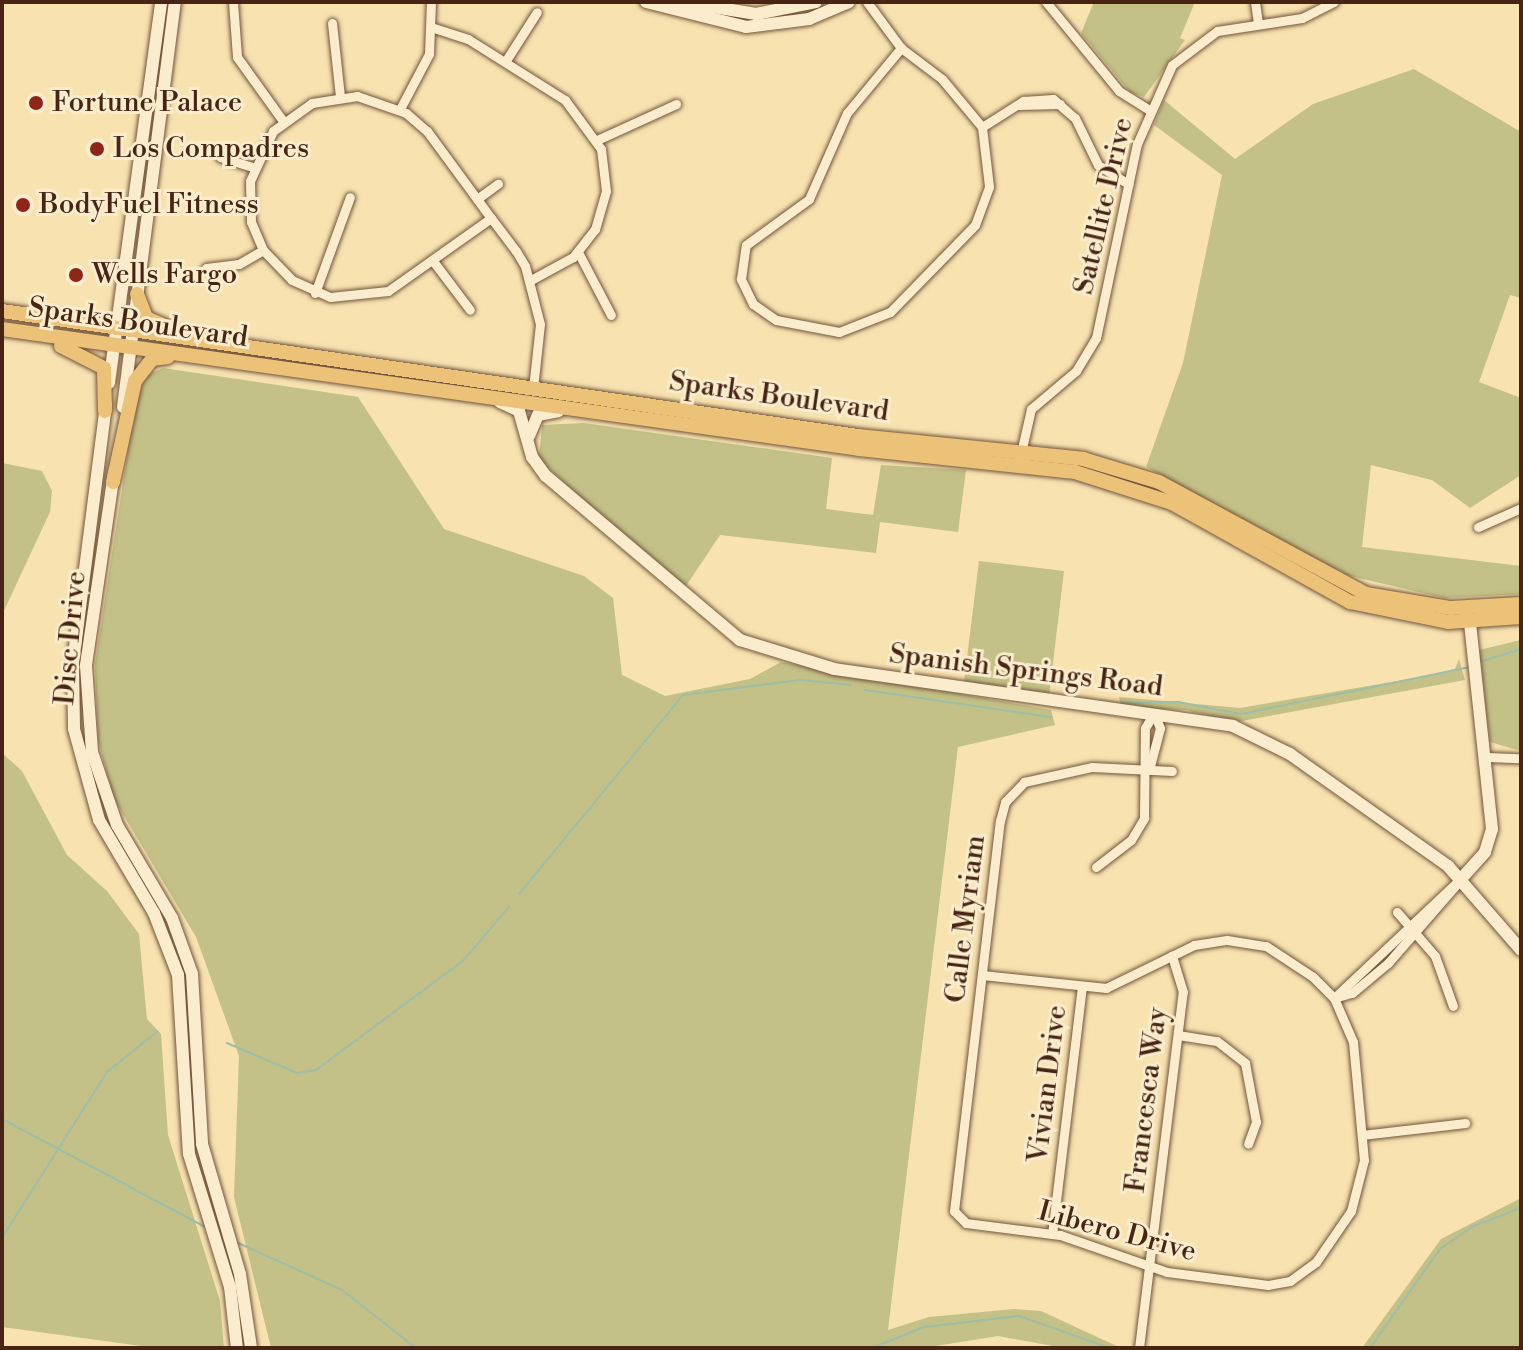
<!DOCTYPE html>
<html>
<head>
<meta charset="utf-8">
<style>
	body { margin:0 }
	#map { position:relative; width:1523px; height:1350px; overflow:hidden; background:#f7e2b0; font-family:"Libre Bodoni",serif }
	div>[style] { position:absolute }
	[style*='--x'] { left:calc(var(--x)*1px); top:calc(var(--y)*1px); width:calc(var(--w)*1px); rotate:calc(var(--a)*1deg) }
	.green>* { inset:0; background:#c3c187 }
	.stream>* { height:2px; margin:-1px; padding:0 1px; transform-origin:1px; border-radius:1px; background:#9ebea8 }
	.roads { filter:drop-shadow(0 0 2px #73543b) drop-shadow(0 0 2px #73543b) }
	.street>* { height:9px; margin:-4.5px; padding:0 4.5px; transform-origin:4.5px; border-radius:4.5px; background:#faeccc }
	.secondary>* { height:12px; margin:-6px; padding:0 6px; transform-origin:6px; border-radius:6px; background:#faeccc }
	.primary>* { height:14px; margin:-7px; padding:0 7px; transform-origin:7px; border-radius:7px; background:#ecc178 }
	.dots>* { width:22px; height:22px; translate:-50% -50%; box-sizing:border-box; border:4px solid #faeccc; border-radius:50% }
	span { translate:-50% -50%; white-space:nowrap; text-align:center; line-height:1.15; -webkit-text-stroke:6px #faeccc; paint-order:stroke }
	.poi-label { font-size:28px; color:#472414 }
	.left { translate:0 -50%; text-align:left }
	.street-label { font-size:28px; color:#472414 }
	.frame { position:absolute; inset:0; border:4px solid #472414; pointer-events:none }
</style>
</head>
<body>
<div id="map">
	<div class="green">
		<div style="clip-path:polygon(1094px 2px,1195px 2px,1180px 38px,1185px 40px,1144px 97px,1130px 92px,1081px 33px)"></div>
		<div style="clip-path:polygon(1414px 69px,1521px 132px,1521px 298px,1510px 295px,1479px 382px,1521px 398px,1521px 475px,1470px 508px,1432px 480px,1371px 465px,1362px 547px,1521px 566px,1521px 594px,1444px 598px,1346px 575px,1146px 467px,1183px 363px,1222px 175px,1154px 125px,1164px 100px,1235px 159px,1313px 104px)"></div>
		<div style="clip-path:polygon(163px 368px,358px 397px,444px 529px,584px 576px,613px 598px,622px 675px,665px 696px,750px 679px,781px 662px,1051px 710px,1055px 725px,958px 747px,888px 1330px,929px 1317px,1014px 1309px,1041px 1311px,1121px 1348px,1064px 1348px,998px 1336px,924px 1348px,271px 1348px,234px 1197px,239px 1056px,196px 937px,114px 799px,98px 740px,95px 664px,136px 399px,147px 375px)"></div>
		<div style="clip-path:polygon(584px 423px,832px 458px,826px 509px,873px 515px,881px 465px,966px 470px,958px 532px,880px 522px,876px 553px,720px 535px,682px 592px,539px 459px,542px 425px)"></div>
		<div style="clip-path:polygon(2px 463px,42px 471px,52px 491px,50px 512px,2px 615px)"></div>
		<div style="clip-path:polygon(979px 561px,1064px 571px,1049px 696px,964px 682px)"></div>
		<div style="clip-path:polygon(1521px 640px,1521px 751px,1490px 742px,1479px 650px)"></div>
		<div style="clip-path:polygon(1459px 659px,1465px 680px,1236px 722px,1186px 710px,1121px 707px,1119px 697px,1240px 708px,1421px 677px,1455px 669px)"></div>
		<div style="clip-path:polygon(2px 753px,22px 771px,67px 855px,107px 891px,139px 934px,147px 1019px,161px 1034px,168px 1135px,220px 1301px,224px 1348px,156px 1348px,2px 1327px)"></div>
		<div style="clip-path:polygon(1521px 1198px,1521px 1348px,1362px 1348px,1441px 1239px)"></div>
	</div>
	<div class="stream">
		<div style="--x:1480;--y:662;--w:43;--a:-17.6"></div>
		<div style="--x:865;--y:690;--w:188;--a:8.3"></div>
		<div style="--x:1123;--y:703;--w:55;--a:-1"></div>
		<div style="--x:1178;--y:702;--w:64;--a:10.8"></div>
		<div style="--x:1241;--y:714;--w:234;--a:-11.6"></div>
		<div style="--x:519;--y:894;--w:258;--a:-50.5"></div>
		<div style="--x:683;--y:695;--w:118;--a:-7.3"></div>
		<div style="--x:800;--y:680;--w:51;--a:5.6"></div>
		<div style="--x:227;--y:1043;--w:76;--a:23.2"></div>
		<div style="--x:297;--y:1073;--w:19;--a:-9"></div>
		<div style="--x:316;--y:1070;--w:183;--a:-36.6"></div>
		<div style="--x:463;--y:961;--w:71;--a:-49.6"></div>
		<div style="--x:2;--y:1119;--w:230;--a:28"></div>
		<div style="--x:2;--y:1238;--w:196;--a:-57.7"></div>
		<div style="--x:107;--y:1072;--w:65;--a:-38.8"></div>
		<div style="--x:236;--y:1242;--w:116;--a:24.4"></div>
		<div style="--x:342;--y:1290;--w:94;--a:38.1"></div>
		<div style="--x:872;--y:1348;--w:56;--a:-22"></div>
		<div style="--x:924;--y:1327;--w:96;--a:-6.6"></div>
		<div style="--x:1019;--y:1316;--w:96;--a:19.4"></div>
		<div style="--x:1370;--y:1348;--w:121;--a:-54.7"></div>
		<div style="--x:1440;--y:1249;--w:38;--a:-35"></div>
		<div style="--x:1471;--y:1227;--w:53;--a:-20.8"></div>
	</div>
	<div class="roads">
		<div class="street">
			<div style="--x:233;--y:2;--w:55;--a:85.8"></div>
			<div style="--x:237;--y:57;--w:79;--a:54.3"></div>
			<div style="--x:867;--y:2;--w:57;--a:53.5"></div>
			<div style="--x:901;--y:48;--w:51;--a:37.1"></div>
			<div style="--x:942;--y:79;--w:62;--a:50.2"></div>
			<div style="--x:982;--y:127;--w:60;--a:83.3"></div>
			<div style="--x:989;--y:187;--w:40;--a:110.2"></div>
			<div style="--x:975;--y:225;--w:122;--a:134.3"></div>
			<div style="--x:890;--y:312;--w:55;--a:158.6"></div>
			<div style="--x:839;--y:332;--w:64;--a:-169.2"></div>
			<div style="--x:776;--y:320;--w:28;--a:-145"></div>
			<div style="--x:753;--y:304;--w:28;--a:-116"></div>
			<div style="--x:741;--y:279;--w:34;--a:-82"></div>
			<div style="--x:746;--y:245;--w:78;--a:-36.1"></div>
			<div style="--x:809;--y:199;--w:94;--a:-66.2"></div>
			<div style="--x:847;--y:113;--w:85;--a:-50.3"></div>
			<div style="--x:1046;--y:2;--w:115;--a:50.6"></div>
			<div style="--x:1119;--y:91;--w:36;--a:32"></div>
			<div style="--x:1255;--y:2;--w:22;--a:82"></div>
			<div style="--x:332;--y:23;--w:74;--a:83.8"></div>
			<div style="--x:434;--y:28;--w:36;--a:18"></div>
			<div style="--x:468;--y:39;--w:115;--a:32.2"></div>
			<div style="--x:565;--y:100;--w:61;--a:53.7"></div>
			<div style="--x:601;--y:149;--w:42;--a:83.2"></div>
			<div style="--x:606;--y:191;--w:40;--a:106"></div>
			<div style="--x:595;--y:229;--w:36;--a:128"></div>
			<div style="--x:573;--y:257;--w:48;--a:151.3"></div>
			<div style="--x:505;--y:62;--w:59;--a:-57.4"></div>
			<div style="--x:1019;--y:105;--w:41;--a:-1.4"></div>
			<div style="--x:400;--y:109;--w:62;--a:-62.2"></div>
			<div style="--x:429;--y:54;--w:52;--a:-87.8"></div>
			<div style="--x:982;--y:127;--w:49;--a:-32.4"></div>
			<div style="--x:1023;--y:101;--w:30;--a:-4"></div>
			<div style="--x:1053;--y:99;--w:29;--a:41"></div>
			<div style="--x:1075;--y:118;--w:52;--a:63.9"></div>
			<div style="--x:1098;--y:165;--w:36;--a:32"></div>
			<div style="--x:597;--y:140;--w:87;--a:-24.5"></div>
			<div style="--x:220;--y:157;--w:34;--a:17"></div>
			<div style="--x:477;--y:199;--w:26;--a:-36"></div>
			<div style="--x:491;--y:218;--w:126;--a:144.7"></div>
			<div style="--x:388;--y:291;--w:58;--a:174.1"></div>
			<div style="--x:330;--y:297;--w:42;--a:-155.9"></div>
			<div style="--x:292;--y:280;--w:42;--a:-134"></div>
			<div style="--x:263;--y:250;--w:30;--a:-113"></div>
			<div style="--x:251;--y:222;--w:41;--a:-91.4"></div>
			<div style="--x:250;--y:181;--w:55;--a:-65.3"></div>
			<div style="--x:273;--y:131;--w:48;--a:-35.7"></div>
			<div style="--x:312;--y:103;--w:46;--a:-8.8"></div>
			<div style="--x:357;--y:96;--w:52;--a:19.1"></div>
			<div style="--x:406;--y:113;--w:28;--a:41"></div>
			<div style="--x:427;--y:131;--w:84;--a:53.7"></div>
			<div style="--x:477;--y:199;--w:24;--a:54"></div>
			<div style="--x:491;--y:218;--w:41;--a:52.9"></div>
			<div style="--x:516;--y:251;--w:17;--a:59"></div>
			<div style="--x:525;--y:266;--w:60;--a:75.5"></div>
			<div style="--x:540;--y:324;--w:64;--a:96.2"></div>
			<div style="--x:578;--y:252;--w:71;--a:62.4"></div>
			<div style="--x:433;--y:261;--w:61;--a:52.9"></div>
			<div style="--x:206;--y:268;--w:33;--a:-7"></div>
			<div style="--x:239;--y:264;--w:28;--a:-30"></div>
			<div style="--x:315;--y:293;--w:102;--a:-70"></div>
			<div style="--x:1020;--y:457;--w:49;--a:-77.1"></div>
			<div style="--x:1031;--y:409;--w:59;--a:-40.2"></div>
			<div style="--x:1076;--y:371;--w:39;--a:-59"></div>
			<div style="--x:1096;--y:338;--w:198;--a:-78.1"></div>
			<div style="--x:1137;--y:144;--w:86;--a:-66.1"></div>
			<div style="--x:1172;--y:65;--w:56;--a:-37.1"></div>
			<div style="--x:1217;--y:31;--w:86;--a:-8.7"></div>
			<div style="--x:1302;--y:18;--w:36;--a:-27"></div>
			<div style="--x:1478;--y:527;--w:47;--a:-23.8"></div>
			<div style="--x:1485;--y:757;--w:36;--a:2"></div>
			<div style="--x:1149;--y:770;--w:43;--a:-75.3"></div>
			<div style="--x:1160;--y:728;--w:16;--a:-112"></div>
			<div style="--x:1096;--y:867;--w:44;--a:-37.6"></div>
			<div style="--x:1131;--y:840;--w:26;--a:-59"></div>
			<div style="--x:1144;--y:818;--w:90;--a:-89.4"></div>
			<div style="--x:1145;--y:728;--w:17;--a:-59"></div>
			<div style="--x:1397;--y:912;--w:58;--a:49.2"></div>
			<div style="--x:1435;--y:956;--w:53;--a:70.2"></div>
			<div style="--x:982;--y:975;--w:125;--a:6"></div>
			<div style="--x:1106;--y:988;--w:98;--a:-26"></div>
			<div style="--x:1194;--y:945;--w:33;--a:-9"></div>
			<div style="--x:1227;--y:940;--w:39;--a:9"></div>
			<div style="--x:1266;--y:946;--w:56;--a:33.4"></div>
			<div style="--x:1313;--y:977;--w:30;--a:45"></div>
			<div style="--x:1334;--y:998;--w:48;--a:66.6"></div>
			<div style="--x:1353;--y:1042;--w:119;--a:84.7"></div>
			<div style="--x:1364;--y:1160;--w:53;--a:104.3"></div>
			<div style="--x:1351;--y:1211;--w:62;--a:124.5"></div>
			<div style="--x:1316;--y:1262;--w:32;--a:144"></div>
			<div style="--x:1290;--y:1281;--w:22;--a:170"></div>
			<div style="--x:1268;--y:1285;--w:102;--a:-172.7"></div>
			<div style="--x:1167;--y:1272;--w:113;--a:-160.9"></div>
			<div style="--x:1060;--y:1235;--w:95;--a:-172.7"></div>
			<div style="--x:966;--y:1223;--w:17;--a:-135"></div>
			<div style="--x:954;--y:1211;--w:393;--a:-83.3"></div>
			<div style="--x:1000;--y:821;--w:20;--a:-75"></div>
			<div style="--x:1005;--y:802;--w:28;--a:-46"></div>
			<div style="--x:1024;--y:782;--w:70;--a:-12.4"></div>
			<div style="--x:1092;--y:767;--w:80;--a:2.9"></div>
			<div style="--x:1334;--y:998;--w:19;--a:-16"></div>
			<div style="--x:1352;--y:993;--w:47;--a:-39.8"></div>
			<div style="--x:1388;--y:963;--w:111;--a:-49"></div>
			<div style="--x:1334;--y:998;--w:172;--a:-43.3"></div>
			<div style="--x:1178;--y:1035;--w:39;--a:9"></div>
			<div style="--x:1217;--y:1041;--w:36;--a:38"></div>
			<div style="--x:1245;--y:1063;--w:60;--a:79.4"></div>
			<div style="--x:1256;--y:1122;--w:23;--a:110"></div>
			<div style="--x:1362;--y:1135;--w:104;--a:-6.6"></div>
			<div style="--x:1052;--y:1234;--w:249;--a:-83.1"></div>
			<div style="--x:1139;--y:1348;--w:359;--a:-83"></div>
			<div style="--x:1183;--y:992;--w:38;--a:-107"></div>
		</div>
		<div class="secondary">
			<div style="--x:646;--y:2;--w:103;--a:14"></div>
			<div style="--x:746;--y:27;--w:64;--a:-7.2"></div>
			<div style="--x:809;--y:19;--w:43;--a:-23"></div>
			<div style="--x:683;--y:2;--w:74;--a:9.3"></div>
			<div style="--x:756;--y:14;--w:61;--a:-11.3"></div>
			<div style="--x:109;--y:383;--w:385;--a:-82.2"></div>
			<div style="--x:500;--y:402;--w:21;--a:25"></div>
			<div style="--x:519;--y:411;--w:48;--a:74.2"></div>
			<div style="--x:532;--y:457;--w:24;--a:54"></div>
			<div style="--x:546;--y:476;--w:254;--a:40.2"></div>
			<div style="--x:740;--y:640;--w:98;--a:17.1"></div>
			<div style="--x:834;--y:669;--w:403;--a:8.1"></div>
			<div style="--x:1233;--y:726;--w:64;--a:26.2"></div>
			<div style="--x:1290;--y:754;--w:194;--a:35.3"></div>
			<div style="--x:1448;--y:866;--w:111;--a:49"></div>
			<div style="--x:106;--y:405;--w:261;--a:97.3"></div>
			<div style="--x:73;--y:664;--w:65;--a:89.1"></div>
			<div style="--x:74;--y:729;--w:94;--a:74.6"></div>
			<div style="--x:99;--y:820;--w:108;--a:59.4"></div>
			<div style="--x:154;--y:913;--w:66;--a:68.8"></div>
			<div style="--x:178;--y:975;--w:179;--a:86.5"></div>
			<div style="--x:189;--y:1154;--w:139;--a:72.9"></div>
			<div style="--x:230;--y:1287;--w:61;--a:83.5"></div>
			<div style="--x:123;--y:407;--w:408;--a:-82.7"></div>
			<div style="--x:529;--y:436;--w:23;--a:-67"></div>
			<div style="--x:538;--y:415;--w:21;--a:-11"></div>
			<div style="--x:114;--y:473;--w:195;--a:98.3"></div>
			<div style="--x:86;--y:666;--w:86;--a:86"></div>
			<div style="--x:92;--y:752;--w:77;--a:71.1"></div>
			<div style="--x:117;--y:825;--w:108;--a:59.4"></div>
			<div style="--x:172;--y:918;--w:59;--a:70.3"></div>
			<div style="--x:192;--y:974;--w:170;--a:86.6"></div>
			<div style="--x:202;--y:1144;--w:135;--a:73.7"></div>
			<div style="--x:240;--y:1274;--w:75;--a:81.5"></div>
			<div style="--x:1461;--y:879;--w:36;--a:-48"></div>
			<div style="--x:1485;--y:852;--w:24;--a:-73"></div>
			<div style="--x:1492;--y:829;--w:208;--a:-96.1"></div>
		</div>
		<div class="primary">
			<div style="--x:137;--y:294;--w:26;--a:69"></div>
			<div style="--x:146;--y:318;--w:26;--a:23"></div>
			<div style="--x:2;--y:311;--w:865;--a:8.31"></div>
			<div style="--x:858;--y:436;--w:226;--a:5.8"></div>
			<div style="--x:1083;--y:459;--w:79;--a:16.8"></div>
			<div style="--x:1159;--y:482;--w:235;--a:28.4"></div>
			<div style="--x:1366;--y:594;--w:86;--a:9.4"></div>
			<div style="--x:1451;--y:608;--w:70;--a:-3.3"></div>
			<div style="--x:2;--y:329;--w:865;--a:7.97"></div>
			<div style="--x:859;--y:449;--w:217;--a:6.1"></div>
			<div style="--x:1075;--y:472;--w:102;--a:17.7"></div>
			<div style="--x:1172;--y:503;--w:204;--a:29.1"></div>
			<div style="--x:1350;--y:602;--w:100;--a:11.5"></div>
			<div style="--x:1448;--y:622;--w:73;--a:-3.9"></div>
			<div style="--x:61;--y:346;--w:48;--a:27.1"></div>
			<div style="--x:104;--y:368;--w:43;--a:88.7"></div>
			<div style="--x:113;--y:482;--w:103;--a:-77.7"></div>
			<div style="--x:135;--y:381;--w:28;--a:-52"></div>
			<div style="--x:152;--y:359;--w:16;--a:-7"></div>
		</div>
	</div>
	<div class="dots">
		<div style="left:36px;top:103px;background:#8f2418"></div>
		<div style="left:97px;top:149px;background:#8f2418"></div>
		<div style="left:23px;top:205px;background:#8f2418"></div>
		<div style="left:76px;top:275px;background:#8f2418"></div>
	</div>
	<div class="poi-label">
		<span class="left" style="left:52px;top:103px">Fortune Palace</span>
		<span class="left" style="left:113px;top:149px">Los Compadres</span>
		<span class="left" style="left:39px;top:205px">BodyFuel Fitness</span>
		<span class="left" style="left:92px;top:275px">Wells Fargo</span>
	</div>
	<div class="street-label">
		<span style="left:1104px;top:206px;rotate:-77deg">Satellite Drive</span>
		<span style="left:138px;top:323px;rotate:8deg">Sparks Boulevard</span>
		<span style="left:779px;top:397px;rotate:8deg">Sparks Boulevard</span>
		<span style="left:71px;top:638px;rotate:-85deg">Disc Drive</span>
		<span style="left:1026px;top:671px;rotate:7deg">Spanish Springs Road</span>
		<span style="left:966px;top:919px;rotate:-83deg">Calle Myriam</span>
		<span style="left:1048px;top:1084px;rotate:-83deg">Vivian Drive</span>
		<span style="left:1147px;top:1100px;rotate:-83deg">Francesca Way</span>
		<span style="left:1117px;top:1232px;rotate:15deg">Libero Drive</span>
	</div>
	<div class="frame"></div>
</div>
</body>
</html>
